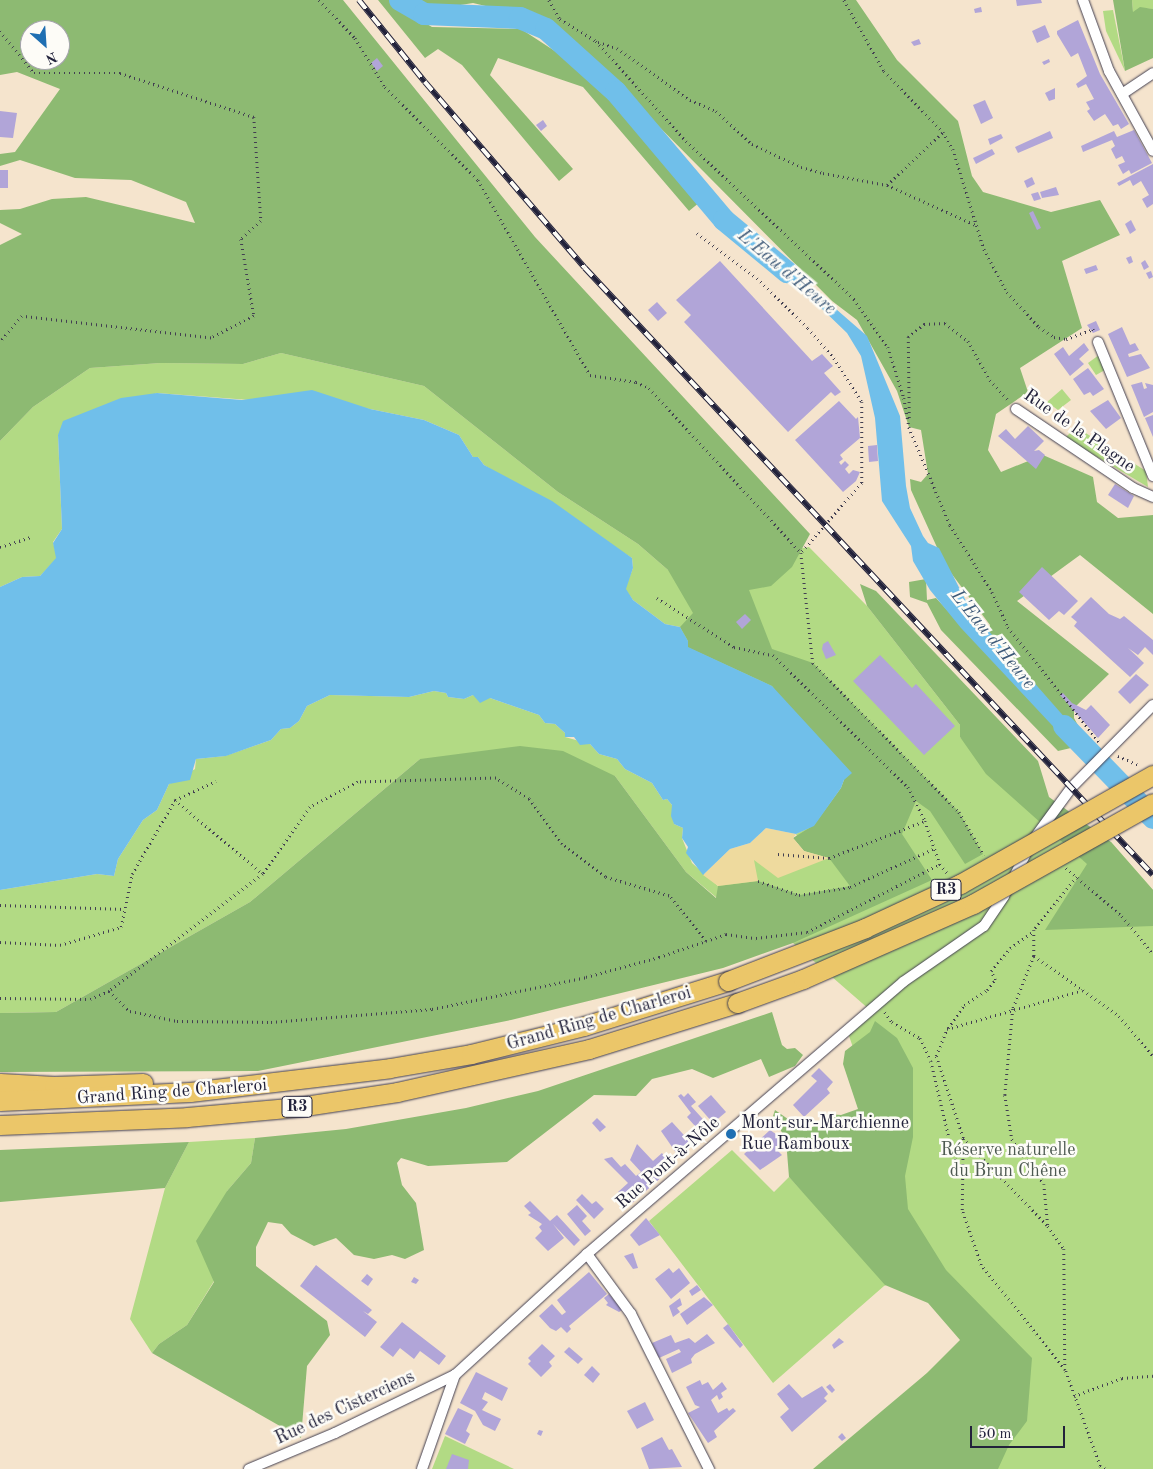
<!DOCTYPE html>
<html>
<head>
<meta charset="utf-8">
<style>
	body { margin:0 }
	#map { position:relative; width:1153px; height:1469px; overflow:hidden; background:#f5e4cd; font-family:"Old Standard TT",serif }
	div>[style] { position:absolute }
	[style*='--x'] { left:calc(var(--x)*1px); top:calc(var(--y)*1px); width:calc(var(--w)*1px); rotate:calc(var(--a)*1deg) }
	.green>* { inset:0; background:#b2da84 }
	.forest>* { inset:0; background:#8dba72 }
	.sand>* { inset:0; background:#eeda9e }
	.water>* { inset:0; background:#70bfea }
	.river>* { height:22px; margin:-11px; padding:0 11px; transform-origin:11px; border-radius:11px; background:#70bfea }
	.building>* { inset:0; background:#b1a5d8 }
	.path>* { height:2.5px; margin-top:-1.25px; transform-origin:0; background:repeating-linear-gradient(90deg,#423f51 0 1px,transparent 0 5px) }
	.roads { filter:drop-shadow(0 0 1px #423f51) drop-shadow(0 0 1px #423f51) }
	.minor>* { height:10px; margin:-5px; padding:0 5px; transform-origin:5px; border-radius:5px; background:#fff }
	.motorway>* { height:19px; margin:-9.5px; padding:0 9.5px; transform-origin:9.5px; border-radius:9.5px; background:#ebc669 }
	.rail>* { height:5.5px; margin-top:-2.75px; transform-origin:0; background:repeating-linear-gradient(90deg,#fdfcf7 0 11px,#22223b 0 22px); box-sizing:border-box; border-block:1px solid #22223b }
	.bridges { filter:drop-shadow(0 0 1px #423f51) drop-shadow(0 0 1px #423f51) }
	.motorway-bridge>* { height:19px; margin:-9.5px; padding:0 9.5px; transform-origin:9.5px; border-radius:9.5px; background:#ebc669 }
	.dots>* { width:14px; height:14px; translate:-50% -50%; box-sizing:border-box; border:2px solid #fdfcf7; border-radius:50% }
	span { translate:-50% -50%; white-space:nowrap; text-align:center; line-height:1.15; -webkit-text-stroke:5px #fdfcf7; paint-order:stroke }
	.shield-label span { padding:1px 4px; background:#fdfcf7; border:1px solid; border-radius:4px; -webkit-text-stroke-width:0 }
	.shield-label { font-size:16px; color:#22223b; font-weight:700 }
	.street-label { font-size:18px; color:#22223b }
	.poi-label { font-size:18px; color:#22223b }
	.left { translate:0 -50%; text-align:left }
	.park-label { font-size:18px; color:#4d5951 }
	.water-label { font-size:19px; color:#3d5978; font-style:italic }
	.north { position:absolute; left:20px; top:20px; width:50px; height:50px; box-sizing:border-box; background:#fdfcf7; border:1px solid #a5a5ac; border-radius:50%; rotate:154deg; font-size:14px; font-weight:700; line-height:20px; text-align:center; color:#22223b }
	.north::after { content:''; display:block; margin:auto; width:18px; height:22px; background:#1f6fb2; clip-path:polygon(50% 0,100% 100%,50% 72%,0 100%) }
	.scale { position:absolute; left:970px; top:1426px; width:95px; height:22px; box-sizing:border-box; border:2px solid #22223b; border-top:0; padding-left:6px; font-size:15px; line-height:18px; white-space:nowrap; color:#22223b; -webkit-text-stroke:4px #fdfcf7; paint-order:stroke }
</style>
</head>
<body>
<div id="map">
	<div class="green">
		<div style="clip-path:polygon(1132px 0,1153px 0,1153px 9px,1140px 8px,1133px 13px)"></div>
		<div style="clip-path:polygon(1113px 10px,1125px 71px,1106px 31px,1103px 11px)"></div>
		<div style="clip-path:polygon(281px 353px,424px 386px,558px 492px,638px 544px,668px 570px,809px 547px,867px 606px,960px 725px,960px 737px,1083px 860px,1111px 842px,1153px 890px,1153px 1469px,824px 1469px,964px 1339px,915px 1273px,884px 1286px,773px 1383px,649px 1221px,732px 1150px,774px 1192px,789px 1177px,824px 1215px,874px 1109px,847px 1030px,870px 1010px,755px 910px,717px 898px,686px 872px,615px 776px,420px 759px,250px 902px,56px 1012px,0 1013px,0 890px,97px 874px,114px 876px,118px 859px,143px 820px,157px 810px,169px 784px,195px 769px,196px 759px,225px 756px,271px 740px,281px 729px,290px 728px,299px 721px,307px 706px,330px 695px,409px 697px,434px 691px,446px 693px,448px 697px,464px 699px,473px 695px,490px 698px,539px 715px,545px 723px,555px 724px,565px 733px,565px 737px,590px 744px,599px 754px,617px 759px,625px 769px,652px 783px,663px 800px,667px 799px,672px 805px,674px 824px,683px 828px,682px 838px,692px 863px,718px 886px,754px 860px,828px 858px,804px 851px,796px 834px,814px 825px,841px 788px,844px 780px,852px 772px,687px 647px,680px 627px,665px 624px,633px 600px,625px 589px,633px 568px,632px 558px,484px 465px,478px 457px,473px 457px,459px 435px,424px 420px,370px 409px,157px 393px,58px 435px,62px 529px,53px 542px,57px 558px,40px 576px,22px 577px,0 587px,0 441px,33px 407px,90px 368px,161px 363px,243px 364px)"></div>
		<div style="clip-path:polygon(1099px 355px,1105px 370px,1096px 375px,1088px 363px)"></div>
		<div style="clip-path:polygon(1062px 389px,1071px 400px,1058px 410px,1047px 402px)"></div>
		<div style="clip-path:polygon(1076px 427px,1146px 471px,1148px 487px,1065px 438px)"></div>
		<div style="clip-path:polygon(255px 1138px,251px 1163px,227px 1191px,214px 1281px,187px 1325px,159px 1344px,152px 1353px,130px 1319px,165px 1188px,189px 1142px)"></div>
		<div style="clip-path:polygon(445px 1436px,514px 1469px,432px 1469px)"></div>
	</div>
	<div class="forest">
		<div style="clip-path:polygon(evenodd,0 0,343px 0,535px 237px,810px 534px,792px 567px,771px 586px,749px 590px,772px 649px,813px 663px,959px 812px,983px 854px,965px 864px,930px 811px,916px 801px,902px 834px,932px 880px,793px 943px,723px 968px,511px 1020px,258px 1071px,0 1072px,0 1013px,56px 1012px,250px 902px,420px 759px,520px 746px,563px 751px,615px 776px,686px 872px,716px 898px,718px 886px,758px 881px,800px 895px,850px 886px,829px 858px,804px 851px,793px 838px,814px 825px,841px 788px,844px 780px,772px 686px,687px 647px,688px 641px,680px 627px,693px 613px,668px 570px,638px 544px,558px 492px,424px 386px,281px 353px,243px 364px,161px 363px,90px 368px,33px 407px,0 441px,0 245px,22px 234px,0 223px,0 210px,20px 209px,52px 199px,86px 197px,195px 223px,186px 202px,131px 180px,75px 178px,20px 160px,0 166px,0 154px,15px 152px,60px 89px,17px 72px,0 75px,0 0,30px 30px,60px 30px,60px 60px,30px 60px,30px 30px)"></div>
		<div style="clip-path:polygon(378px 0,396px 0,403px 10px,432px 27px,521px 29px,587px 72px,700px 202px,689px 211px,583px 87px,498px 58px,490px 75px,573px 169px,559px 181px,462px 65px,438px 49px,425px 58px)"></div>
		<div style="clip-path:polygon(412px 0,856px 0,897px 60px,958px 121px,972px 176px,983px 192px,1051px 212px,1100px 200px,1120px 235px,1062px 261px,1082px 328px,1020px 368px,1028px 392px,996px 414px,988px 450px,1001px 472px,1043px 455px,1093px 477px,1097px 502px,1118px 518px,1153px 515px,1153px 614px,1080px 555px,1017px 601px,1109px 674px,1074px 708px,1074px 718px,1088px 744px,1058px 751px,941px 630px,927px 603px,910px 597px,909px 582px,926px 579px,927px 600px,936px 598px,982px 648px,990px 625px,945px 565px,911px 490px,910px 479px,921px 482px,928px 474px,921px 430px,909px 427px,897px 391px,857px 320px,832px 301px,595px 62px,545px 20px,473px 3px,429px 10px)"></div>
		<div style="clip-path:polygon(1113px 0,1132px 0,1133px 12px,1140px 7px,1153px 9px,1153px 58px,1125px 71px)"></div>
		<div style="clip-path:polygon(860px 584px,876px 591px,1038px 761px,1049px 797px,1111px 842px,1153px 890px,1153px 926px,1045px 930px,1087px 864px,986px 774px,960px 737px,960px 725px,867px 606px)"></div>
		<div style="clip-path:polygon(772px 1012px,782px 1045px,787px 1049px,795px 1048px,803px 1055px,795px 1066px,769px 1077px,761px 1059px,713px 1078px,692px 1069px,652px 1079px,636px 1096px,594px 1095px,507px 1162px,428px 1166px,401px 1158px,397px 1163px,402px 1185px,416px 1203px,424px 1250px,405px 1259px,392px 1255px,374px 1259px,354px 1255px,336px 1238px,314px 1246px,291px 1234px,282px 1224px,268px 1222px,256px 1247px,256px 1266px,327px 1321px,330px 1335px,307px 1366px,301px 1438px,152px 1353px,159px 1344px,187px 1325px,214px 1282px,196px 1241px,227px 1191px,251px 1163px,255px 1138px,346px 1129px,466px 1108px,538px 1091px)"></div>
		<div style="clip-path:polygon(875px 1021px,897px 1038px,913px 1068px,913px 1137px,905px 1176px,908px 1209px,946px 1270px,1032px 1358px,1027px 1421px,1009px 1445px,998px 1469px,813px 1469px,927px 1373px,960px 1340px,928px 1303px,885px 1285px,789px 1177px,786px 1140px,773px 1116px,775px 1110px,795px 1124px,811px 1128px,828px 1114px,841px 1115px,858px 1109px,843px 1064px,845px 1051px,870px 1032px)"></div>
		<div style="clip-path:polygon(189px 1142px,165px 1188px,0 1202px,0 1150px)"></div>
	</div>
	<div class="sand">
		<div style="clip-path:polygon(766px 828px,796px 834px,793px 838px,804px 851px,829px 858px,778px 878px,754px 860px,758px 881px,718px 886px,703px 875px,730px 849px,750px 843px)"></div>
	</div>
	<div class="water">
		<div style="clip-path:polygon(767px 249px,867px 336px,900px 416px,906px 486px,910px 508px,923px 536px,928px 543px,939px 548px,971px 611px,1089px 745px,1079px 754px,961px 628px,930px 590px,913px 561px,911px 546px,882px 501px,875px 418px,861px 356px,847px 333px,819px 306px,765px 265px,760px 258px)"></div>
		<div style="clip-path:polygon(312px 390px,370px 409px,424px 420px,459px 435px,473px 457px,478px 457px,484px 465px,552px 501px,632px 558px,633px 568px,626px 589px,633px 600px,665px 624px,680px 627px,688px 641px,688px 647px,772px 686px,852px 773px,844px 780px,841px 788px,814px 826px,796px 834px,766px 828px,750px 843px,730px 849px,703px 875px,686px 853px,688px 847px,682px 838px,683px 828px,674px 824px,671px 816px,672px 805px,667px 799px,663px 800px,652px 783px,625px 769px,617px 759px,599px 754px,590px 744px,580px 745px,574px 737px,565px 737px,565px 733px,555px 724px,545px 723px,539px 715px,490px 698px,480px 703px,473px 695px,464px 699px,448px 697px,446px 693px,434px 691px,409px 697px,330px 695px,307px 706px,299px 721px,290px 728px,281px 729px,271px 740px,226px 756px,196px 759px,190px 780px,169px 784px,157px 810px,143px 820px,118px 859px,114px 876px,97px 874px,0 890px,0 587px,22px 577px,40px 576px,56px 558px,53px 543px,62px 529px,58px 435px,63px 421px,121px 398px,157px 393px,242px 400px)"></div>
	</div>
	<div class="river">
		<div style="--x:400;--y:0;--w:28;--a:30"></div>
		<div style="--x:424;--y:14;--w:96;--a:2.4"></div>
		<div style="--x:520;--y:18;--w:28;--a:23"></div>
		<div style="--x:546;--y:29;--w:94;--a:42"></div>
		<div style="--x:616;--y:92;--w:167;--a:49.8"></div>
		<div style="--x:724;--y:220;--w:82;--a:39.5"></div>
		<div style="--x:1064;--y:726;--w:128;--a:45.9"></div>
	</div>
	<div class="building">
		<div style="clip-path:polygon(1016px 0,1041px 0,1042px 3px,1017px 6px)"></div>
		<div style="clip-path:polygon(981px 7px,982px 12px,975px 13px,974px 9px)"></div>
		<div style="clip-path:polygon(1078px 20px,1100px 74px,1129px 124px,1121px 129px,1118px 124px,1113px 126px,1105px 114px,1094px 121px,1087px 111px,1090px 109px,1086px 102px,1094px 99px,1086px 84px,1078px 88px,1076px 84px,1087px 76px,1078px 53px,1071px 57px,1057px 34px,1057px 31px)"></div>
		<div style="clip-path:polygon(1045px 25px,1050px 37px,1037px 43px,1032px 31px)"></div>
		<div style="clip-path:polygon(919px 39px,921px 44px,914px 46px,911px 42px)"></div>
		<div style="clip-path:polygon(377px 58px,383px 66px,377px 71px,371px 63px)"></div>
		<div style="clip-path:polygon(1049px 59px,1050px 62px,1044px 65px,1042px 62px)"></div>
		<div style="clip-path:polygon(1055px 88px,1055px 99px,1049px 101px,1045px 93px)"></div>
		<div style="clip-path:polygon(985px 100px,993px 118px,981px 124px,973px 105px)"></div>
		<div style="clip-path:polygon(0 111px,17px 113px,13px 138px,0 137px)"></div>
		<div style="clip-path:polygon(543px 120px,547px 126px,541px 131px,536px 125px)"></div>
		<div style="clip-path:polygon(1134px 130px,1152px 163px,1131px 174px,1129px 170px,1123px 174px,1118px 165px,1125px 162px,1122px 156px,1116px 159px,1111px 149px,1115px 146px,1112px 140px,1083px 152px,1081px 146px,1114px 131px,1117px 137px)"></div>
		<div style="clip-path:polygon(1050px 131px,1053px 138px,1018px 153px,1015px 147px)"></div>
		<div style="clip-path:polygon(1001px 134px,1003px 138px,990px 145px,988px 139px)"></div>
		<div style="clip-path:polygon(992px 149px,995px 154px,976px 164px,973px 158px)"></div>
		<div style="clip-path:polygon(1153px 164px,1153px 204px,1147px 208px,1142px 199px,1149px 195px,1141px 181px,1133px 186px,1130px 180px,1119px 186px,1117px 183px)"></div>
		<div style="clip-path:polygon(0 170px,8px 170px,8px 188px,0 188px)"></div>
		<div style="clip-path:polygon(1032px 177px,1035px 184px,1027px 188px,1024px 181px)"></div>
		<div style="clip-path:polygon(1056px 187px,1059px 195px,1042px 198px,1040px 192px)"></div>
		<div style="clip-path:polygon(1038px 192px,1041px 199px,1034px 201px,1031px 194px)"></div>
		<div style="clip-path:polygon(1033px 211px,1041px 228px,1037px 230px,1029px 213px)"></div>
		<div style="clip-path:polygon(1131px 220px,1136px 230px,1130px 234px,1125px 224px)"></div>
		<div style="clip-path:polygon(1131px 256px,1133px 262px,1129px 264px,1126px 258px)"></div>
		<div style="clip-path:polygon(1145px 260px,1149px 267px,1144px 270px,1141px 263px)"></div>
		<div style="clip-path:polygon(720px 261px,812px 361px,822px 354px,833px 366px,824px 373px,841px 392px,835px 396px,831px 392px,788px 432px,684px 322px,691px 315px,676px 300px)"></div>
		<div style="clip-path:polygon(1096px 265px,1098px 270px,1086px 274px,1084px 269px)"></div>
		<div style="clip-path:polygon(1151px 271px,1153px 277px,1149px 279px,1146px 273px)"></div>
		<div style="clip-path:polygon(657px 302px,667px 313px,658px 321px,648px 310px)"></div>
		<div style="clip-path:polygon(1096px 321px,1100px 330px,1093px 333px,1087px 325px)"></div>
		<div style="clip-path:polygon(1122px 327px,1130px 345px,1135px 343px,1139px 350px,1128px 354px,1129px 357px,1141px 354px,1150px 368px,1127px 377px,1108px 334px)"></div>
		<div style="clip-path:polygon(1084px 343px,1089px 350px,1079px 359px,1084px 364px,1070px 376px,1054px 354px,1063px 347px,1069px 356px)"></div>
		<div style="clip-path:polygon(1088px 368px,1104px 389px,1093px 396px,1090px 392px,1084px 395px,1073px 379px)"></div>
		<div style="clip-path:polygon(1142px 382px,1144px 389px,1147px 388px,1145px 383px,1153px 385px,1153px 412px,1144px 417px,1131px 385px)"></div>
		<div style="clip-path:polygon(1108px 400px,1121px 418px,1106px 429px,1090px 411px)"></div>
		<div style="clip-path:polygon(839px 401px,856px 419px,858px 417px,860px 438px,840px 455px,843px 459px,839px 462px,841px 465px,845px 461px,849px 465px,845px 469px,849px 474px,853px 470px,860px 472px,856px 481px,843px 492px,795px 440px)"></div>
		<div style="clip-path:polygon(1153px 415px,1153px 437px,1145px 418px)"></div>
		<div style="clip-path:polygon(1028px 426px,1044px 441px,1034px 451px,1039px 450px,1045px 455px,1036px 469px,998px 436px,1006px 429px,1015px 439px)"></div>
		<div style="clip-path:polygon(877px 445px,878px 461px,869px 462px,868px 446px)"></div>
		<div style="clip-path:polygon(1115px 484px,1134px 496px,1128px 508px,1108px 495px)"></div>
		<div style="clip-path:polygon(1042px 567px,1078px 601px,1064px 615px,1059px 611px,1049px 620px,1019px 592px)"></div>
		<div style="clip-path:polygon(1091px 597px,1109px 614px,1120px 619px,1124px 616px,1153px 640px,1153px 655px,1145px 647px,1138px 655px,1128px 648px,1144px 663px,1130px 677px,1074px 626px,1077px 622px,1071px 617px)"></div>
		<div style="clip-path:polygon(745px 614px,751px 620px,742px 629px,736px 622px)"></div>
		<div style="clip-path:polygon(828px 641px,836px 655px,826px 659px,822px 649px,823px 644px)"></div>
		<div style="clip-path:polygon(880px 655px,912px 688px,916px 684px,955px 726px,924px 755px,853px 681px)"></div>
		<div style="clip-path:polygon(1136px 674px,1149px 685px,1130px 704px,1118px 692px)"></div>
		<div style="clip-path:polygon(1063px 693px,1072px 703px,1086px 710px,1091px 705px,1110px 725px,1098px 738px,1060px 695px)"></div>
		<div style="clip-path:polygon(819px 1068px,833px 1082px,827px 1089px,830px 1093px,804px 1117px,793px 1105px,817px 1081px,811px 1076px)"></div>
		<div style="clip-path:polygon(688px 1093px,696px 1102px,691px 1106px,711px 1128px,703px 1135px,687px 1117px,691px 1113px,678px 1096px,681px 1094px,684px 1097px)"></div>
		<div style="clip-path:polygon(711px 1095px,726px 1112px,713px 1123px,698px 1106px)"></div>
		<div style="clip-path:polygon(597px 1118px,606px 1127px,600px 1132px,592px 1123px)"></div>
		<div style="clip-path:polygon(672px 1122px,693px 1145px,679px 1157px,661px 1131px)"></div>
		<div style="clip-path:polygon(770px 1130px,783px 1139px,776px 1149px,782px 1155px,760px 1170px,744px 1154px)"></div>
		<div style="clip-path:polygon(637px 1144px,653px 1161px,662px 1153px,673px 1167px,630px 1205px,618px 1192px,628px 1183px,604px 1159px,612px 1157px,621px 1167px,625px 1164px,636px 1176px,641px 1172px,630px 1160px)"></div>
		<div style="clip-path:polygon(582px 1194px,592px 1204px,596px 1201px,604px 1209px,594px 1219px,576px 1200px)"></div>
		<div style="clip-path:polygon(530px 1201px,550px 1221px,557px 1215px,580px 1240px,574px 1246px,553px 1224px,564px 1238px,548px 1251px,535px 1238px,542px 1231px,539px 1227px,542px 1224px,528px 1215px,531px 1213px,524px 1206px)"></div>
		<div style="clip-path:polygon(577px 1205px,587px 1216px,582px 1221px,591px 1231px,585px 1236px,567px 1214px)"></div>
		<div style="clip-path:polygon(646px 1218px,660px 1235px,639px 1246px,630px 1235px)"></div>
		<div style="clip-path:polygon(633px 1253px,638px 1268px,633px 1269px,624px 1256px)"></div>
		<div style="clip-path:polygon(316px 1265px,372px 1310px,368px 1314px,363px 1311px,377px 1322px,365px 1337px,300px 1286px)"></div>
		<div style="clip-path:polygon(669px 1268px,673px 1273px,679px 1268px,690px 1283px,671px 1299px,655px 1279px)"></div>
		<div style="clip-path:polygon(589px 1272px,607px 1294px,569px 1326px,571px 1329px,567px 1333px,561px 1327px,556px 1331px,550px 1328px,539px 1316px,552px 1304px,562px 1315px,566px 1312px,557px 1300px)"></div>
		<div style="clip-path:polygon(367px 1274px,373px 1279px,368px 1286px,361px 1281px)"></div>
		<div style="clip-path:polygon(414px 1277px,419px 1280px,416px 1284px,411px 1282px)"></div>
		<div style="clip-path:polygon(697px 1285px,701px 1290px,692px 1296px,689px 1291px)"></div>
		<div style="clip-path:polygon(609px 1294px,622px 1310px,619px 1312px,606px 1305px,608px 1303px,604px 1298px)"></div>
		<div style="clip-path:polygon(704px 1297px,713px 1305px,687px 1325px,680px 1314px)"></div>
		<div style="clip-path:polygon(680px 1298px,682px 1305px,677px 1308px,680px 1312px,673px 1317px,669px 1306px)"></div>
		<div style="clip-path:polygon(402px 1322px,446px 1356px,439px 1365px,420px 1351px,414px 1359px,400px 1348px,393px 1357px,380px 1347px)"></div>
		<div style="clip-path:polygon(728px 1324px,743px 1345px,740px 1348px,723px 1328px)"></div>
		<div style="clip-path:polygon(707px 1334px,715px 1343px,695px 1354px,691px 1359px,692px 1363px,672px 1373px,666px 1359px,681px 1352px,679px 1349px,659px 1358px,652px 1343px,671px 1335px,675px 1343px,689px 1338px,695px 1343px)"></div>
		<div style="clip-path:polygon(839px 1338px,844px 1342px,834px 1349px,832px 1345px)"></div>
		<div style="clip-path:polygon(542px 1344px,555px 1356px,549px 1362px,552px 1366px,541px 1377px,528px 1364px,531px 1361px,528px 1358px)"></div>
		<div style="clip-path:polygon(569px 1347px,583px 1359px,578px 1364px,564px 1352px)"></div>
		<div style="clip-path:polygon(592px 1366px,600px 1374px,593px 1383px,584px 1375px)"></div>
		<div style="clip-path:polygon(476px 1372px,508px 1388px,502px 1401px,485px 1392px,482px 1399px,488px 1402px,482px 1410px,501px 1419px,495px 1431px,483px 1425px,475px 1411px,460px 1403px)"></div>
		<div style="clip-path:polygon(700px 1380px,702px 1385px,708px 1382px,713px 1390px,722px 1382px,727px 1389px,721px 1393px,723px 1397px,719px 1400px,717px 1395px,711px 1400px,718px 1413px,727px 1408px,729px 1411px,733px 1408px,736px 1411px,714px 1431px,717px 1437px,708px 1443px,688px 1413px,700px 1407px,695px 1405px,686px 1387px)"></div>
		<div style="clip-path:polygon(789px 1384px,802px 1398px,822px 1386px,828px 1394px,824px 1398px,827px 1401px,792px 1432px,780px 1417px,789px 1409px,777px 1394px)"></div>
		<div style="clip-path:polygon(830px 1384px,835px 1390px,832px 1393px,826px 1387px)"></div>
		<div style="clip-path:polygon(645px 1402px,654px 1420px,637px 1429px,627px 1411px)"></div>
		<div style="clip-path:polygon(458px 1408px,473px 1415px,466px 1431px,470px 1434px,465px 1444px,445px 1434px)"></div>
		<div style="clip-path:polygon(539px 1430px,543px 1431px,541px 1436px,537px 1434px)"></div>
		<div style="clip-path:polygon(842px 1433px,846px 1438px,842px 1441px,838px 1437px)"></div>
		<div style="clip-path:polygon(662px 1437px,669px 1450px,672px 1449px,682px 1467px,649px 1469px,641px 1448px)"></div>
		<div style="clip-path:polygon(452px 1454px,469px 1460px,468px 1469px,446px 1469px)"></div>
	</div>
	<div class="path">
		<div style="--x:319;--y:0;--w:52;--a:46.5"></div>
		<div style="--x:355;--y:38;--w:57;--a:58.5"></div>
		<div style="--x:385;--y:87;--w:132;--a:45"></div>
		<div style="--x:478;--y:180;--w:225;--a:60.1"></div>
		<div style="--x:590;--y:375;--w:47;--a:8.7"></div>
		<div style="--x:636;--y:382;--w:14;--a:25"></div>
		<div style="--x:649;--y:388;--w:224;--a:47.3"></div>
		<div style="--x:801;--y:553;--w:111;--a:83.8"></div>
		<div style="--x:813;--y:663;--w:209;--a:45.6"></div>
		<div style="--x:959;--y:812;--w:50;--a:59.8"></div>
		<div style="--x:549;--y:0;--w:22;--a:60"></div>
		<div style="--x:560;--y:19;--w:42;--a:31.4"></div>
		<div style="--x:596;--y:41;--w:135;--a:48"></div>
		<div style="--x:686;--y:141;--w:231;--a:43.2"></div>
		<div style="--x:854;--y:299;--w:59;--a:54.7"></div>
		<div style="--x:888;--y:347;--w:53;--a:72.6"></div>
		<div style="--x:904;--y:398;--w:29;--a:80"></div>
		<div style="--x:909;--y:427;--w:106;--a:67.3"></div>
		<div style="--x:950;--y:525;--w:79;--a:57.9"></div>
		<div style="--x:992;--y:592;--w:38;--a:65"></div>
		<div style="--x:1008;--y:627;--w:148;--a:51.6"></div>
		<div style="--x:844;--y:0;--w:81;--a:60.6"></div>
		<div style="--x:884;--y:71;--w:85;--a:46"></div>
		<div style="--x:943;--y:132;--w:20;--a:60"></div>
		<div style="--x:953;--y:149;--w:105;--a:72.8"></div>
		<div style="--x:984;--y:249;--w:49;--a:61.9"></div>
		<div style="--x:1007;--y:292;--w:47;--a:47.6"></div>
		<div style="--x:1039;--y:327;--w:18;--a:34"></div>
		<div style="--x:1054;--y:337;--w:12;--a:9"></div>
		<div style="--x:1066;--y:339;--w:29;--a:-20"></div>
		<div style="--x:1093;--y:329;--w:2;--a:63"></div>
		<div style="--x:0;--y:31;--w:54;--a:51"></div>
		<div style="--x:34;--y:73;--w:86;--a:0"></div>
		<div style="--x:120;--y:73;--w:141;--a:18.2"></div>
		<div style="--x:254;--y:117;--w:104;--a:86.1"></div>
		<div style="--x:261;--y:221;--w:27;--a:138"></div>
		<div style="--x:241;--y:239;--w:78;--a:80.4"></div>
		<div style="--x:254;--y:316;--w:48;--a:152.9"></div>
		<div style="--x:211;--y:338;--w:190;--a:-173.4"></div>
		<div style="--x:22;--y:316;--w:34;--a:130"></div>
		<div style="--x:598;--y:42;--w:20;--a:18"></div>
		<div style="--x:617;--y:48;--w:90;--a:35.5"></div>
		<div style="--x:690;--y:100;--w:28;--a:23"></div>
		<div style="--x:716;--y:111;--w:49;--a:42.5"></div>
		<div style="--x:752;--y:144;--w:54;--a:25.1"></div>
		<div style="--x:801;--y:167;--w:23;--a:15"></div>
		<div style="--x:823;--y:173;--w:65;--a:10.6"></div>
		<div style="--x:887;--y:185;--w:77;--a:-43.4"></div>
		<div style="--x:887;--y:185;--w:100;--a:24.3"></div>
		<div style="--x:697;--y:233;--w:75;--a:36.9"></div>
		<div style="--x:757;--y:278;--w:71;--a:44.4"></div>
		<div style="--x:808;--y:328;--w:40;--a:49"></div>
		<div style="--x:834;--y:358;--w:52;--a:57.5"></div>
		<div style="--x:862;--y:402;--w:81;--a:90"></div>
		<div style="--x:862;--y:483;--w:93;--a:131.1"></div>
		<div style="--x:909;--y:418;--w:81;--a:-90.7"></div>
		<div style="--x:908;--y:337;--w:21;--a:-39"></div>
		<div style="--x:924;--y:324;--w:21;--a:-3"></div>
		<div style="--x:945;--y:323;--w:29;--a:38"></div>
		<div style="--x:968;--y:341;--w:45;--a:60.6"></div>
		<div style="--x:990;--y:380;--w:27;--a:48"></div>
		<div style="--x:0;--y:547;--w:33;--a:-18"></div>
		<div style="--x:657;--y:598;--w:91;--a:32.5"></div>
		<div style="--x:734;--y:647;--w:40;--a:12"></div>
		<div style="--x:773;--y:655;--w:189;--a:44.4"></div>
		<div style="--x:908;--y:787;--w:38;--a:63"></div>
		<div style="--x:925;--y:821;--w:46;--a:70.8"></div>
		<div style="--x:940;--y:864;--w:13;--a:51"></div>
		<div style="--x:1118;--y:756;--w:22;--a:24"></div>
		<div style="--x:175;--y:800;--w:115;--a:40.1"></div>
		<div style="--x:778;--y:854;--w:51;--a:4.5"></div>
		<div style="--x:829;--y:858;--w:103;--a:-21.1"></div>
		<div style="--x:1066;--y:868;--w:74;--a:40.6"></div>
		<div style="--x:1122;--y:916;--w:49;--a:50.8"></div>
		<div style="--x:1077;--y:877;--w:68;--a:129.1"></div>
		<div style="--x:1034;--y:930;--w:26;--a:90"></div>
		<div style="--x:1034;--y:956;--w:60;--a:34.8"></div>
		<div style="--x:758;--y:881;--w:43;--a:18.9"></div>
		<div style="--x:799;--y:895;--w:52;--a:-8.9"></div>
		<div style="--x:850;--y:887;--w:94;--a:-24.6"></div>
		<div style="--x:0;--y:905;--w:125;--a:1.8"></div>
		<div style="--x:706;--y:941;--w:58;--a:-129.4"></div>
		<div style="--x:669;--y:896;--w:67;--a:-163.5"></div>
		<div style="--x:605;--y:877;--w:54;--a:-142.5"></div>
		<div style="--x:562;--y:844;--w:56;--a:-126.3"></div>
		<div style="--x:529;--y:799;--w:39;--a:-148"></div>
		<div style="--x:496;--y:778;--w:138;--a:178.3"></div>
		<div style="--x:358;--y:782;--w:54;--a:152.5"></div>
		<div style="--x:310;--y:807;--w:82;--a:125"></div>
		<div style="--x:263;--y:874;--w:193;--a:142.8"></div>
		<div style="--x:109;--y:991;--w:29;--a:44"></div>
		<div style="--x:130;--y:1011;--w:48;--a:12"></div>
		<div style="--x:177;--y:1021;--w:94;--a:0.6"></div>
		<div style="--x:271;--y:1022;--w:162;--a:-4.6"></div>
		<div style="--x:432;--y:1009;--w:157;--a:-11.7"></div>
		<div style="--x:586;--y:977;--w:76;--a:-15.3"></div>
		<div style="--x:659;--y:957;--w:50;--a:-18.8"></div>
		<div style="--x:706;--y:941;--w:21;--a:-19"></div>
		<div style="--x:726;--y:934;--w:30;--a:8"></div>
		<div style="--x:756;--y:938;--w:51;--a:-6.7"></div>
		<div style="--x:807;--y:932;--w:149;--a:-27.1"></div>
		<div style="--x:0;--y:942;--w:60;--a:2.9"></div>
		<div style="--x:60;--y:945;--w:64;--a:-16.4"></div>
		<div style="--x:121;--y:927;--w:54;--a:-78.3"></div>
		<div style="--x:132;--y:874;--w:86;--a:-59.8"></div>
		<div style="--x:175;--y:800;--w:45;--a:-24.9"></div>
		<div style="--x:1034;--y:956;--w:57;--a:111.6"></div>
		<div style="--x:1013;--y:1009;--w:86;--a:95.3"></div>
		<div style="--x:1005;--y:1095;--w:45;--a:81"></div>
		<div style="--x:1012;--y:1139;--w:55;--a:54.6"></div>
		<div style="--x:1044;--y:1184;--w:42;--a:84.6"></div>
		<div style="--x:1048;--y:1226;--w:28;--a:55"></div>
		<div style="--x:1064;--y:1249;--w:120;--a:89.5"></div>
		<div style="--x:0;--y:998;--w:90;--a:0.6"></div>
		<div style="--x:90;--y:999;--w:21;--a:-23"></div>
		<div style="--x:885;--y:1012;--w:12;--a:55"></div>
		<div style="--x:892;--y:1022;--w:32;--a:30"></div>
		<div style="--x:920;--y:1038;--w:25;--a:64"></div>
		<div style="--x:931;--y:1061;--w:96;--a:76.7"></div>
		<div style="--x:953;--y:1154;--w:20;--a:66"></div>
		<div style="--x:948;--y:1028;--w:28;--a:-55"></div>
		<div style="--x:964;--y:1005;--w:27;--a:-33"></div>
		<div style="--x:987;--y:990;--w:13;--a:-51"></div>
		<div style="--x:995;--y:980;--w:10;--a:-114"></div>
		<div style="--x:991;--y:971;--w:30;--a:-50"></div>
		<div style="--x:1010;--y:948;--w:29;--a:-35"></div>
		<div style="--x:963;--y:1138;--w:121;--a:46"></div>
		<div style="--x:1074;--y:1396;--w:51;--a:-20.6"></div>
		<div style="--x:1122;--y:1378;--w:31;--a:-4"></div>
		<div style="--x:1105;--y:1469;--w:6;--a:-149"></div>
		<div style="--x:1100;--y:1466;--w:102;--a:-110"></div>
		<div style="--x:1065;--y:1370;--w:134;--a:-128.7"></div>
		<div style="--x:981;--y:1265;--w:58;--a:-109.1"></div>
		<div style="--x:962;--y:1210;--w:72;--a:-89.2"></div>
		<div style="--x:963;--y:1138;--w:86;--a:-108.2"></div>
		<div style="--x:936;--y:1056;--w:29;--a:-68"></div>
		<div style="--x:947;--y:1029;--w:141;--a:-16"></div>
		<div style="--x:1083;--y:990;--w:44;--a:35.8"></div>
		<div style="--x:1119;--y:1016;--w:52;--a:49.6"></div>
	</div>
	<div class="roads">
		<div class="minor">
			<div style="--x:1083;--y:0;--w:76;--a:69.9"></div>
			<div style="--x:1109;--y:71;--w:91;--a:61.2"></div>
			<div style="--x:1122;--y:94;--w:37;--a:-34"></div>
			<div style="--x:1098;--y:342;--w:145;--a:67.7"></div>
			<div style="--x:1016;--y:409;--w:141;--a:34"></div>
			<div style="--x:1133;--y:488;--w:22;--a:24"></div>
			<div style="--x:587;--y:1254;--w:74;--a:53.7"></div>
			<div style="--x:631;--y:1314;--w:174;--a:63.3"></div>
			<div style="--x:249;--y:1469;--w:93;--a:-22.7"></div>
			<div style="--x:335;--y:1433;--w:133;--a:-25.8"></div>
			<div style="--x:422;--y:1469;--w:100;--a:-70.7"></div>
			<div style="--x:455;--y:1375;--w:179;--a:-42.5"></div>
			<div style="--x:587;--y:1254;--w:417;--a:-40.7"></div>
			<div style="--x:903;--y:982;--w:98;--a:-34.7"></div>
			<div style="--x:984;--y:926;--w:36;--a:-56"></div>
			<div style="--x:1004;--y:896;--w:63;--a:-62.6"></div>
			<div style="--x:1033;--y:840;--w:66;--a:-53.7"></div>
			<div style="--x:1072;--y:787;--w:115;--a:-45.4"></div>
		</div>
		<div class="motorway">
			<div style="--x:0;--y:1083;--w:54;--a:3.2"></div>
			<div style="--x:54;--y:1086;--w:89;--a:-1.9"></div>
			<div style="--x:0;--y:1101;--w:190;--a:-2.7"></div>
			<div style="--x:190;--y:1092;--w:201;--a:-6.8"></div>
			<div style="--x:390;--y:1068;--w:82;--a:-9.8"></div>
			<div style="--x:471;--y:1054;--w:116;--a:-13.9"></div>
			<div style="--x:584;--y:1026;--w:151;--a:-17.4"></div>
			<div style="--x:0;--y:1125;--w:187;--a:-2.4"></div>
			<div style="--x:187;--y:1117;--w:111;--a:-5.1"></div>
			<div style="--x:298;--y:1107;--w:100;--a:-8.6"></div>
			<div style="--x:397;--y:1092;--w:197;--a:-12.6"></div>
			<div style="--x:589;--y:1049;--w:155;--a:-17.3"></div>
		</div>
	</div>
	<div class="rail">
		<div style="--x:359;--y:0;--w:105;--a:51.2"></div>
		<div style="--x:425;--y:82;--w:245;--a:49.3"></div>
		<div style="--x:585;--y:268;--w:831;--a:46.9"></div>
	</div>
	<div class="bridges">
		<div class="motorway-bridge">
			<div style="--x:728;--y:981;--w:147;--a:-21.1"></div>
			<div style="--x:865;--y:928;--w:105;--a:-24.9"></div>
			<div style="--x:960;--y:884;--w:222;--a:-29.5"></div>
			<div style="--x:737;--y:1003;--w:70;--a:-20"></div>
			<div style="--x:803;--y:979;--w:186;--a:-23.8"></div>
			<div style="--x:973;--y:904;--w:206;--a:-29.3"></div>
		</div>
	</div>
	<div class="dots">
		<div style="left:731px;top:1134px;background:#1f6fb2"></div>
	</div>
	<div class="shield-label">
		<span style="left:946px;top:890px">R3</span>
		<span style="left:297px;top:1107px">R3</span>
	</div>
	<div class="street-label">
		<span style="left:1079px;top:431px;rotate:35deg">Rue de la Plagne</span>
		<span style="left:599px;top:1019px;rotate:-16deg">Grand Ring de Charleroi</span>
		<span style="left:172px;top:1092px;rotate:-4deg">Grand Ring de Charleroi</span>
		<span style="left:668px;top:1163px;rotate:-41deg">Rue Pont-à-Nôle</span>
		<span style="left:345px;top:1408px;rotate:-25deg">Rue des Cisterciens</span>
	</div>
	<div class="poi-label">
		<span class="left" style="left:741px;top:1134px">Mont-sur-Marchienne<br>Rue Ramboux</span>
	</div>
	<div class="park-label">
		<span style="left:1008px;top:1161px">Réserve naturelle<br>du Brun Chêne</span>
	</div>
	<div class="water-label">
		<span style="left:786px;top:273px;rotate:40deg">L'Eau d'Heure</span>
		<span style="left:992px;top:640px;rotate:51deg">L'Eau d'Heure</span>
	</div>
	<div class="north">N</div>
	<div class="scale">50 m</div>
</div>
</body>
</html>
